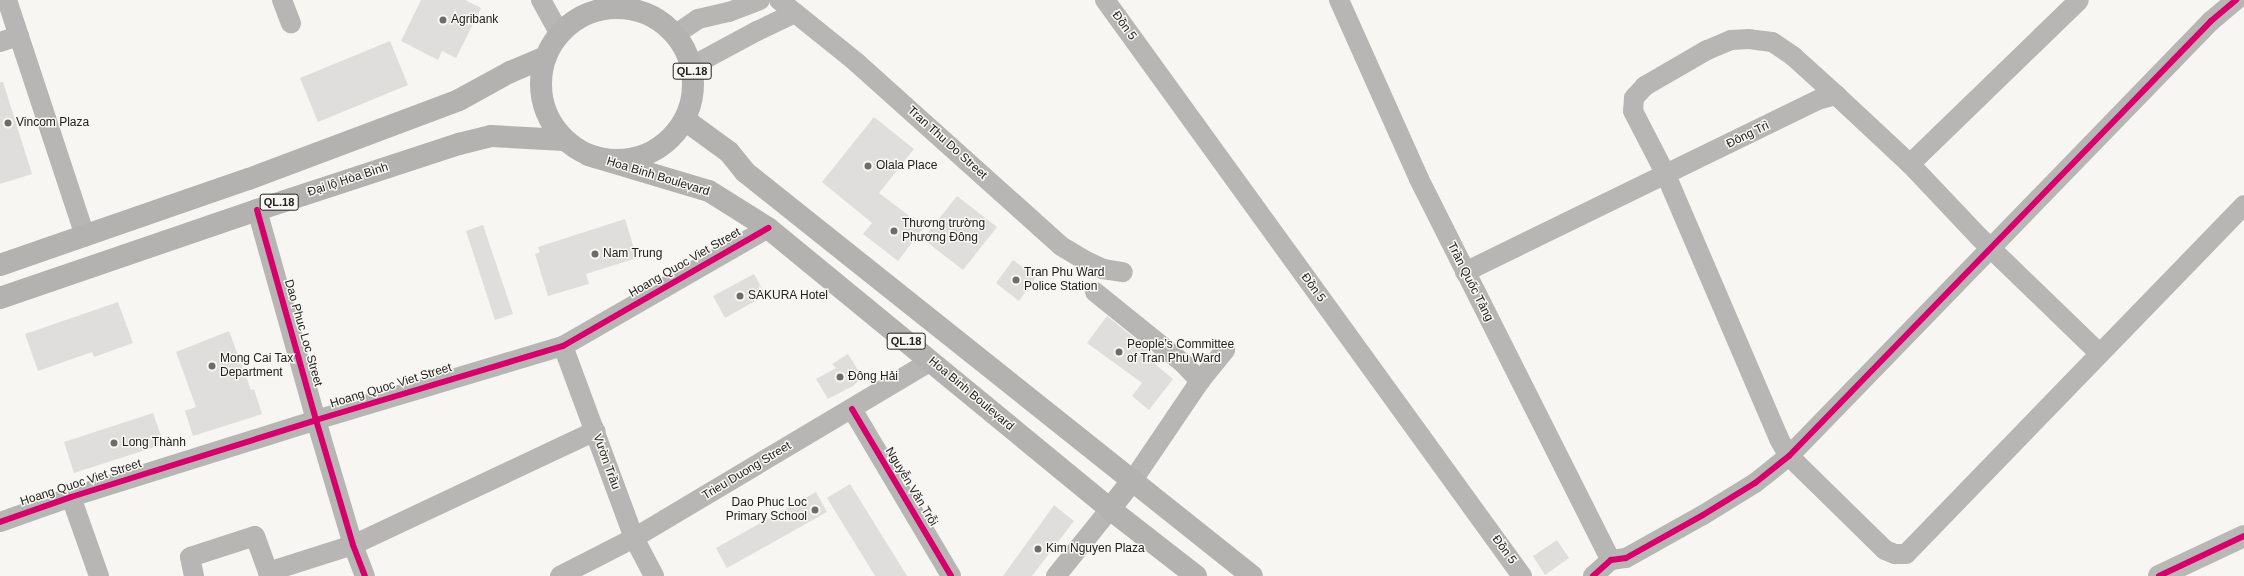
<!DOCTYPE html>
<html>
<head>
<meta charset="utf-8">
<style>
	body { margin:0 }
	#map { position:relative; width:2244px; height:576px; overflow:hidden; background:#f8f6f3; font-family:Helvetica,sans-serif }
	div>[style] { position:absolute }
	[style*='--x'] { left:calc(var(--x)*1px); top:calc(var(--y)*1px); width:calc(var(--w)*1px); rotate:calc(var(--a)*1deg) }
	.building>* { inset:0; background:#dfdedc }
	.minor>* { height:20px; margin:-10px; padding:0 10px; transform-origin:10px; border-radius:10px; background:#b7b6b5 }
	.major>* { height:22px; margin:-11px; padding:0 11px; transform-origin:11px; border-radius:11px; background:#b9b8b7 }
	.highway>* { height:22px; margin:-11px; padding:0 11px; transform-origin:11px; border-radius:11px; background:#b4b2b1 }
	.highway>.ring { margin:-11px; padding:0; box-sizing:content-box; background:none; border:22px solid #b4b2b1; border-radius:50% }
	.cycleway>* { height:6px; margin:-3px; padding:0 3px; transform-origin:3px; border-radius:3px; background:#d6006c }
	.dots>* { width:11px; height:11px; translate:-50% -50%; box-sizing:border-box; border:2px solid #f9f7f2; border-radius:50% }
	span { translate:-50% -50%; white-space:nowrap; text-align:center; line-height:1.15; -webkit-text-stroke:3px #f9f7f2; paint-order:stroke }
	.shield-label span { padding:1px 3px; background:#f9f7f2; border:1px solid; border-radius:3px; -webkit-text-stroke-width:0 }
	.shield-label { font-size:11px; color:#22211f; font-weight:700 }
	.poi-label { font-size:12px; color:#22211f }
	.left { translate:0 -50%; text-align:left }
	.right { translate:-100% -50%; text-align:right }
	.street-label { font-size:12px; color:#22211f }
</style>
</head>
<body>
<div id="map">
	<div class="building">
		<div style="clip-path:polygon(421px 0,465px 0,481px 8px,456px 58px,442px 51px,438px 60px,401px 41px)"></div>
		<div style="clip-path:polygon(390px 41px,408px 85px,318px 122px,300px 78px)"></div>
		<div style="clip-path:polygon(0 82px,3px 82px,32px 174px,0 184px)"></div>
		<div style="clip-path:polygon(874px 117px,914px 149px,879px 193px,924px 227px,898px 261px,863px 234px,872px 223px,822px 182px)"></div>
		<div style="clip-path:polygon(957px 196px,997px 227px,963px 270px,923px 239px)"></div>
		<div style="clip-path:polygon(625px 219px,637px 258px,586px 274px,589px 284px,548px 296px,535px 254px,540px 252px,538px 247px)"></div>
		<div style="clip-path:polygon(483px 225px,513px 314px,495px 320px,466px 231px)"></div>
		<div style="clip-path:polygon(1013px 260px,1036px 277px,1019px 301px,996px 283px)"></div>
		<div style="clip-path:polygon(754px 274px,766px 295px,725px 318px,713px 296px)"></div>
		<div style="clip-path:polygon(118px 302px,133px 343px,94px 357px,92px 352px,38px 371px,25px 334px)"></div>
		<div style="clip-path:polygon(1107px 316px,1159px 358px,1155px 364px,1173px 379px,1149px 410px,1132px 396px,1142px 383px,1087px 343px)"></div>
		<div style="clip-path:polygon(229px 331px,251px 390px,254px 389px,262px 414px,193px 436px,185px 411px,196px 407px,176px 352px)"></div>
		<div style="clip-path:polygon(848px 354px,861px 375px,859px 380px,853px 386px,828px 399px,816px 379px,836px 368px,832px 364px)"></div>
		<div style="clip-path:polygon(153px 413px,164px 444px,74px 473px,64px 442px)"></div>
		<div style="clip-path:polygon(850px 484px,907px 576px,875px 576px,827px 498px)"></div>
		<div style="clip-path:polygon(816px 492px,827px 512px,727px 568px,716px 548px)"></div>
		<div style="clip-path:polygon(1054px 505px,1074px 521px,1032px 576px,1003px 576px)"></div>
		<div style="clip-path:polygon(1557px 540px,1569px 558px,1545px 575px,1533px 556px)"></div>
	</div>
	<div class="minor">
		<div style="--x:7;--y:0;--w:249;--a:71.7"></div>
		<div style="--x:282;--y:0;--w:25;--a:69"></div>
		<div style="--x:541;--y:0;--w:39;--a:61"></div>
		<div style="--x:621;--y:0;--w:16;--a:35"></div>
		<div style="--x:779;--y:0;--w:99;--a:38.8"></div>
		<div style="--x:856;--y:62;--w:275;--a:41.9"></div>
		<div style="--x:1061;--y:246;--w:27;--a:31"></div>
		<div style="--x:1084;--y:260;--w:21;--a:25"></div>
		<div style="--x:1103;--y:269;--w:20;--a:9"></div>
		<div style="--x:1105;--y:0;--w:711;--a:54.1"></div>
		<div style="--x:1339;--y:0;--w:196;--a:65.9"></div>
		<div style="--x:1419;--y:179;--w:427;--a:63.3"></div>
		<div style="--x:676;--y:34;--w:27;--a:-34"></div>
		<div style="--x:698;--y:19;--w:32;--a:-13"></div>
		<div style="--x:729;--y:12;--w:33;--a:-21"></div>
		<div style="--x:0;--y:42;--w:20;--a:-18"></div>
		<div style="--x:692;--y:66;--w:74;--a:-28.3"></div>
		<div style="--x:757;--y:31;--w:42;--a:-25.3"></div>
		<div style="--x:1836;--y:95;--w:58;--a:-137.8"></div>
		<div style="--x:1793;--y:56;--w:25;--a:-146"></div>
		<div style="--x:1772;--y:42;--w:23;--a:-173"></div>
		<div style="--x:1749;--y:39;--w:18;--a:177"></div>
		<div style="--x:1731;--y:40;--w:26;--a:157"></div>
		<div style="--x:1707;--y:50;--w:72;--a:149.9"></div>
		<div style="--x:1645;--y:86;--w:16;--a:133"></div>
		<div style="--x:1634;--y:98;--w:13;--a:94"></div>
		<div style="--x:1633;--y:111;--w:72;--a:62.7"></div>
		<div style="--x:1666;--y:175;--w:287;--a:66.8"></div>
		<div style="--x:1779;--y:439;--w:20;--a:60"></div>
		<div style="--x:1789;--y:456;--w:134;--a:44.4"></div>
		<div style="--x:1885;--y:550;--w:11;--a:22"></div>
		<div style="--x:1895;--y:554;--w:11;--a:0"></div>
		<div style="--x:1906;--y:554;--w:486;--a:-45.9"></div>
		<div style="--x:1910;--y:164;--w:235;--a:-44.1"></div>
		<div style="--x:257;--y:210;--w:218;--a:74.3"></div>
		<div style="--x:316;--y:420;--w:130;--a:73.5"></div>
		<div style="--x:353;--y:545;--w:33;--a:69"></div>
		<div style="--x:1465;--y:272;--w:393;--a:-26"></div>
		<div style="--x:1818;--y:100;--w:19;--a:-16"></div>
		<div style="--x:1836;--y:95;--w:101;--a:43"></div>
		<div style="--x:1910;--y:164;--w:100;--a:46.6"></div>
		<div style="--x:1979;--y:237;--w:168;--a:44"></div>
		<div style="--x:1095;--y:292;--w:113;--a:38.9"></div>
		<div style="--x:1183;--y:363;--w:25;--a:47"></div>
		<div style="--x:563;--y:346;--w:205;--a:69.7"></div>
		<div style="--x:634;--y:538;--w:43;--a:62.2"></div>
		<div style="--x:852;--y:409;--w:194;--a:59.3"></div>
		<div style="--x:1133;--y:480;--w:120;--a:-55.9"></div>
		<div style="--x:1200;--y:381;--w:40;--a:-51"></div>
		<div style="--x:71;--y:497;--w:84;--a:70.5"></div>
		<div style="--x:0;--y:522;--w:75;--a:-19.4"></div>
		<div style="--x:71;--y:497;--w:257;--a:-17.4"></div>
		<div style="--x:316;--y:420;--w:258;--a:-16.7"></div>
		<div style="--x:563;--y:346;--w:237;--a:-29.9"></div>
		<div style="--x:194;--y:576;--w:19;--a:-102"></div>
		<div style="--x:190;--y:557;--w:68;--a:-17.9"></div>
		<div style="--x:255;--y:536;--w:38;--a:70"></div>
		<div style="--x:268;--y:572;--w:89;--a:-17.6"></div>
		<div style="--x:353;--y:545;--w:268;--a:-25.2"></div>
		<div style="--x:560;--y:576;--w:83;--a:-27.2"></div>
		<div style="--x:634;--y:538;--w:346;--a:-30.8"></div>
		<div style="--x:1056;--y:576;--w:86;--a:-51.1"></div>
		<div style="--x:1593;--y:576;--w:24;--a:-42"></div>
		<div style="--x:1611;--y:560;--w:15;--a:-8"></div>
		<div style="--x:1626;--y:558;--w:88;--a:-29.2"></div>
		<div style="--x:1703;--y:515;--w:61;--a:-31.6"></div>
		<div style="--x:1755;--y:483;--w:43;--a:-38.5"></div>
		<div style="--x:1789;--y:456;--w:606;--a:-45.87"></div>
		<div style="--x:2211;--y:21;--w:33;--a:-40"></div>
	</div>
	<div class="major">
		<div style="--x:2159;--y:576;--w:94;--a:-25.2"></div>
	</div>
	<div class="highway">
		<div class="ring" style="left:541px;top:8px;width:130px;height:130px"></div>
		<div style="--x:685;--y:120;--w:54;--a:36"></div>
		<div style="--x:729;--y:152;--w:26;--a:51"></div>
		<div style="--x:745;--y:172;--w:648;--a:38.55"></div>
		<div style="--x:588;--y:155;--w:126;--a:16.6"></div>
		<div style="--x:709;--y:191;--w:70;--a:32.1"></div>
		<div style="--x:768;--y:228;--w:443;--a:39.4"></div>
		<div style="--x:1110;--y:509;--w:109;--a:37.9"></div>
		<div style="--x:0;--y:265;--w:263;--a:-19.1"></div>
		<div style="--x:249;--y:179;--w:224;--a:-20.6"></div>
		<div style="--x:459;--y:100;--w:58;--a:-28.8"></div>
		<div style="--x:510;--y:72;--w:39;--a:-23"></div>
		<div style="--x:0;--y:298;--w:272;--a:-18.9"></div>
		<div style="--x:257;--y:210;--w:213;--a:-18.1"></div>
		<div style="--x:459;--y:144;--w:33;--a:-14"></div>
		<div style="--x:491;--y:136;--w:73;--a:3.1"></div>
		<div style="--x:1110;--y:509;--w:37;--a:-52"></div>
	</div>
	<div class="cycleway">
		<div style="--x:257;--y:210;--w:218;--a:74.3"></div>
		<div style="--x:316;--y:420;--w:130;--a:73.5"></div>
		<div style="--x:353;--y:545;--w:33;--a:69"></div>
		<div style="--x:852;--y:409;--w:194;--a:59.3"></div>
		<div style="--x:0;--y:522;--w:75;--a:-19.4"></div>
		<div style="--x:71;--y:497;--w:257;--a:-17.4"></div>
		<div style="--x:316;--y:420;--w:258;--a:-16.7"></div>
		<div style="--x:563;--y:346;--w:237;--a:-29.9"></div>
		<div style="--x:1593;--y:576;--w:24;--a:-42"></div>
		<div style="--x:1611;--y:560;--w:15;--a:-8"></div>
		<div style="--x:1626;--y:558;--w:88;--a:-29.2"></div>
		<div style="--x:1703;--y:515;--w:61;--a:-31.6"></div>
		<div style="--x:1755;--y:483;--w:43;--a:-38.5"></div>
		<div style="--x:1789;--y:456;--w:606;--a:-45.87"></div>
		<div style="--x:2211;--y:21;--w:33;--a:-40"></div>
		<div style="--x:2159;--y:576;--w:94;--a:-25.2"></div>
	</div>
	<div class="dots">
		<div style="left:443px;top:20px;background:#6d6c69"></div>
		<div style="left:8px;top:123px;background:#6d6c69"></div>
		<div style="left:868px;top:166px;background:#6d6c69"></div>
		<div style="left:894px;top:231px;background:#6d6c69"></div>
		<div style="left:595px;top:254px;background:#6d6c69"></div>
		<div style="left:1016px;top:280px;background:#6d6c69"></div>
		<div style="left:740px;top:296px;background:#6d6c69"></div>
		<div style="left:1119px;top:352px;background:#6d6c69"></div>
		<div style="left:212px;top:366px;background:#6d6c69"></div>
		<div style="left:840px;top:377px;background:#6d6c69"></div>
		<div style="left:114px;top:443px;background:#6d6c69"></div>
		<div style="left:815px;top:510px;background:#6d6c69"></div>
		<div style="left:1038px;top:549px;background:#6d6c69"></div>
	</div>
	<div class="shield-label">
		<span style="left:692px;top:71px">QL.18</span>
		<span style="left:279px;top:202px">QL.18</span>
		<span style="left:906px;top:341px">QL.18</span>
	</div>
	<div class="poi-label">
		<span class="left" style="left:451px;top:20px">Agribank</span>
		<span class="left" style="left:16px;top:123px">Vincom Plaza</span>
		<span class="left" style="left:876px;top:166px">Olala Place</span>
		<span class="left" style="left:902px;top:231px">Thương trường<br>Phương Đông</span>
		<span class="left" style="left:603px;top:254px">Nam Trung</span>
		<span class="left" style="left:1024px;top:280px">Tran Phu Ward<br>Police Station</span>
		<span class="left" style="left:748px;top:296px">SAKURA Hotel</span>
		<span class="left" style="left:1127px;top:352px">People’s Committee<br>of Tran Phu Ward</span>
		<span class="left" style="left:220px;top:366px">Mong Cai Tax<br>Department</span>
		<span class="left" style="left:848px;top:377px">Đông Hải</span>
		<span class="left" style="left:122px;top:443px">Long Thành</span>
		<span class="right" style="left:807px;top:510px">Dao Phuc Loc<br>Primary School</span>
		<span class="left" style="left:1046px;top:549px">Kim Nguyen Plaza</span>
	</div>
	<div class="street-label">
		<span style="left:1124px;top:26px;rotate:54deg">Đồn 5</span>
		<span style="left:1748px;top:135px;rotate:-26deg">Đông Trì</span>
		<span style="left:947px;top:143px;rotate:42deg">Tran Thu Do Street</span>
		<span style="left:658px;top:177px;rotate:17deg">Hoa Binh Boulevard</span>
		<span style="left:348px;top:180px;rotate:-18deg">Đại lộ Hòa Bình</span>
		<span style="left:685px;top:263px;rotate:-30deg">Hoang Quoc Viet Street</span>
		<span style="left:1470px;top:282px;rotate:63deg">Trần Quốc Tảng</span>
		<span style="left:1313px;top:288px;rotate:54deg">Đồn 5</span>
		<span style="left:303px;top:333px;rotate:74deg">Dao Phuc Loc Street</span>
		<span style="left:391px;top:386px;rotate:-17deg">Hoang Quoc Viet Street</span>
		<span style="left:971px;top:394px;rotate:40deg">Hoa Binh Boulevard</span>
		<span style="left:606px;top:462px;rotate:70deg">Vườn Trầu</span>
		<span style="left:747px;top:471px;rotate:-31deg">Trieu Duong Street</span>
		<span style="left:81px;top:483px;rotate:-18deg">Hoang Quoc Viet Street</span>
		<span style="left:911px;top:487px;rotate:59deg">Nguyễn Văn Trỗi</span>
		<span style="left:1504px;top:550px;rotate:54deg">Đồn 5</span>
	</div>
</div>
</body>
</html>
